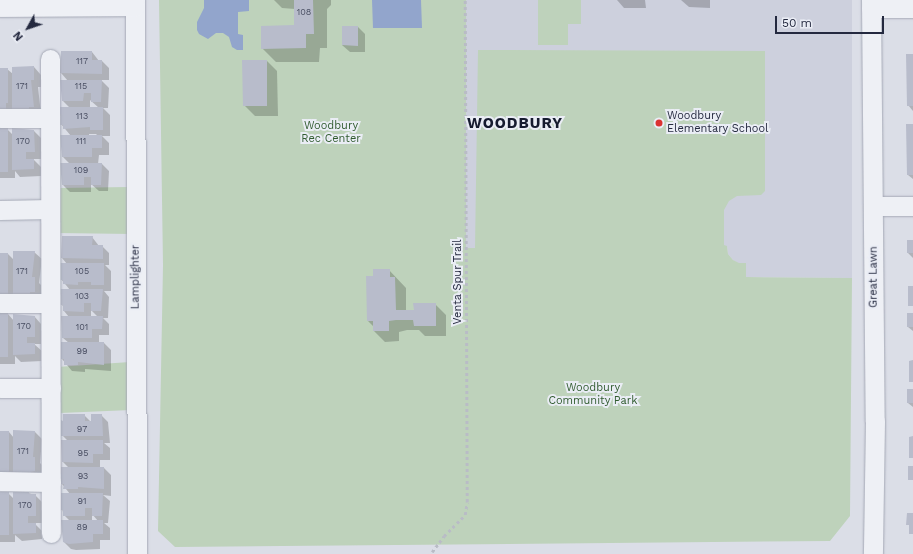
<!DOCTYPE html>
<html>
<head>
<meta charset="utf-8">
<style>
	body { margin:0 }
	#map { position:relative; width:913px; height:554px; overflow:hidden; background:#dbdee7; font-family:"Work Sans",sans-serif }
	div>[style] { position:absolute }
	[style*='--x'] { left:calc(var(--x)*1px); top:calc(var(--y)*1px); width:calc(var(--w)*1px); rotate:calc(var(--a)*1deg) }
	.built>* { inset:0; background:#cdd0dd }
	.green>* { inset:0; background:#bed2bb }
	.water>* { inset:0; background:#92a5cc }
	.shadow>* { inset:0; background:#0003 }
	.building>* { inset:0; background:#b8bccb }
	.path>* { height:2.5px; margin-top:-1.25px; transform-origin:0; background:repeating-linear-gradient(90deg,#b9bcc6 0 3px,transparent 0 6px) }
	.roads { filter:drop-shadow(0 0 1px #a4a8b5) drop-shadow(0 0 1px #a4a8b5) }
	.minor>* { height:19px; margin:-9.5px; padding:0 9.5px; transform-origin:9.5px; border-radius:9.5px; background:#eef0f5 }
	.dots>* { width:11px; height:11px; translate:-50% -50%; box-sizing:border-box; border:2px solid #eaedf5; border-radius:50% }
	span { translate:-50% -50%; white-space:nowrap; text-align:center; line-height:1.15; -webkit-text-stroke:4px #eaedf5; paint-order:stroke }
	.number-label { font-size:9px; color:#494e62 }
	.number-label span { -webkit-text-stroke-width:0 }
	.poi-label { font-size:11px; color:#24293f }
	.left { translate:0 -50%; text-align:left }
	.park-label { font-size:11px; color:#315c30 }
	.street-label { font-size:11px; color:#24293f }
	.district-label { font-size:15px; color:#161b2f; font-weight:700; letter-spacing:1px }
	.north { position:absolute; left:8px; top:8px; width:40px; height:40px; -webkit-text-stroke:3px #eaedf5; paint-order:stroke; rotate:230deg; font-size:11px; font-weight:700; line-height:16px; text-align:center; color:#24293f }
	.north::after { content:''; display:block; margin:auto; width:14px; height:18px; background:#24293f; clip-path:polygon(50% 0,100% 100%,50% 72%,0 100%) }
	.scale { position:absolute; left:775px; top:16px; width:109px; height:18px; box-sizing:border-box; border:2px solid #24293f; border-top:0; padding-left:5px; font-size:12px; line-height:14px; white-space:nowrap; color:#24293f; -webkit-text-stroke:3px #eaedf5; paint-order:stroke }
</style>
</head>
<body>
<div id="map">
	<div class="built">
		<div style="clip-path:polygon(466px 0,852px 0,852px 278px,746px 277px,739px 264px,733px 260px,728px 254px,727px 246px,466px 248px)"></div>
	</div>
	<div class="green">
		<div style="clip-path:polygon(159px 0,466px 0,466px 248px,475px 248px,478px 50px,765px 51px,765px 191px,761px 195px,737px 196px,729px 201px,724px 210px,724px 245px,727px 246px,728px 254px,733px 260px,739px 263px,746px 263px,746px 277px,852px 278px,850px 516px,830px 541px,175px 547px,158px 531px,163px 265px)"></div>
		<div style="clip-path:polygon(538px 0,581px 0,581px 24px,568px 24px,568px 45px,538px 45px)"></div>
		<div style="clip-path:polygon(129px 187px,131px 234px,57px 233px,58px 188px)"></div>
		<div style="clip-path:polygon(130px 362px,131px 410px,60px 413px,57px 367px)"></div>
	</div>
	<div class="water">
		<div style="clip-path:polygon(204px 0,249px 0,249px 11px,238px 12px,238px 34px,243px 35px,243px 50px,237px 50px,232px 47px,229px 37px,223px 33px,216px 33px,208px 39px,199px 34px,197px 30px,197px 22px,204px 8px)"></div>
		<div style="clip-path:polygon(372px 0,421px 0,422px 28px,373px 28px)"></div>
	</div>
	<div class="shadow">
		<div style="clip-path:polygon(274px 0,331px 0,331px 5px,327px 9px,327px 48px,320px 48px,319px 62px,276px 62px,262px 48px,295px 26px,295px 9px,282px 8px)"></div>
		<div style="clip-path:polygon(617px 0,645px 0,646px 8px,624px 8px)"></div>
		<div style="clip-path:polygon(681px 0,710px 0,710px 8px,689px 7px)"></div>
		<div style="clip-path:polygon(358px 27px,365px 34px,365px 52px,350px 52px,342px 45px)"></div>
		<div style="clip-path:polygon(evenodd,62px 52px,92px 52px,99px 61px,102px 61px,109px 68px,109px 80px,101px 80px,109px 88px,108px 108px,103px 108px,110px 115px,110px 136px,102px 136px,109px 143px,109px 155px,99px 155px,98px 164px,102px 164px,109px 171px,108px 191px,99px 191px,91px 184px,91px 192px,70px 192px,63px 185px,61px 164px,70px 164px,63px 157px,71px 136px,61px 124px,70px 108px,63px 101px,68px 81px,61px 73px,62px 52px,90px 100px,99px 108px,90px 108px,90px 100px,62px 52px,89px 134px,96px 134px,98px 136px,89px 136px,89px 134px)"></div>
		<div style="clip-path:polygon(913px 55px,913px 111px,908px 105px)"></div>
		<div style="clip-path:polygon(267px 61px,277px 71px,278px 116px,255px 116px,244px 105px)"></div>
		<div style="clip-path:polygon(34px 67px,41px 75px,41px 87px,38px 87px,41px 114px,0 116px,0 69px,7px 69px,13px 74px)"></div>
		<div style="clip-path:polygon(913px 125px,913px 179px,908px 175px)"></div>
		<div style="clip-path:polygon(0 129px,7px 129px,13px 135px,34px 131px,41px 138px,41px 159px,33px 159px,41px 167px,41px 176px,20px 177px,15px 171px,15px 178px,0 178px)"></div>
		<div style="clip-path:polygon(evenodd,63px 237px,92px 237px,99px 246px,102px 246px,109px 253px,109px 265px,105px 265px,111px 271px,111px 291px,104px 291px,109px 297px,108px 318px,103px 318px,109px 324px,109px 335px,99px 335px,99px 343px,104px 343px,111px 350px,111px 371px,85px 369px,85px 372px,72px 371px,62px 359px,69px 343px,63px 338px,69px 317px,64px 311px,64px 307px,61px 304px,70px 290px,61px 279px,67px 264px,62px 258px,63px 237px,91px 310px,98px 317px,91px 317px,91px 310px)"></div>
		<div style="clip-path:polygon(913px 241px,913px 258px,908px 253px)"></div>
		<div style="clip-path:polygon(34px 252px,42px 259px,39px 283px,41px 285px,42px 299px,0 301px,0 254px,8px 254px,14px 260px)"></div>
		<div style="clip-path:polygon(389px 270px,406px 288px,406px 311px,415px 311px,435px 304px,446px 315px,446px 336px,425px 336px,419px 330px,407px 330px,399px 332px,399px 341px,385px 342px,374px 331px,374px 327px,368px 321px,374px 277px)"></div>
		<div style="clip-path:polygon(0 314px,8px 314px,14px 321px,34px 316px,41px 324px,41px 344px,34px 344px,42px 351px,42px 361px,21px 362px,15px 356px,15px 364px,0 364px)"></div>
		<div style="clip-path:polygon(913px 314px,913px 331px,908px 327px)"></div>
		<div style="clip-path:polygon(913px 390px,913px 407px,908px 403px)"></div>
		<div style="clip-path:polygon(evenodd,84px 415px,92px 423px,101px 415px,108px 422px,110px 443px,104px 443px,110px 448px,110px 460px,100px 460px,100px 468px,104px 468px,111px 475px,111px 496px,103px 495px,110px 501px,108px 523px,104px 523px,110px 528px,110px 540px,100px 540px,100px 549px,76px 550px,71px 549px,64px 542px,70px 521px,64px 515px,62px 509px,70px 494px,62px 484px,69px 468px,63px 462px,68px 441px,62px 435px,84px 415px,92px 514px,98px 521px,92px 521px,92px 514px)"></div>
		<div style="clip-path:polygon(0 432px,9px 432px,14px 438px,35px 432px,42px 439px,40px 463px,42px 465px,42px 478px,0 480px)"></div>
		<div style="clip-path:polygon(0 493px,8px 493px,14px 499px,28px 493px,35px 495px,42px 502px,42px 523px,34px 523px,42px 531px,42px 539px,22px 541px,15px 535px,15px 542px,0 542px)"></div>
	</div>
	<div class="building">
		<div style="clip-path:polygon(294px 0,313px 0,314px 34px,306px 34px,306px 48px,261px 49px,261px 26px,294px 25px)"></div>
		<div style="clip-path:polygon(342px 26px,358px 26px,358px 46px,342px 45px)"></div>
		<div style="clip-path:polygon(61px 51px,92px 51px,92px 60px,102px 60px,102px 74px,60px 73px)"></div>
		<div style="clip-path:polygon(906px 54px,913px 54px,913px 106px,907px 106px)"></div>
		<div style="clip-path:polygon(242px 60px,267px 60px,267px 106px,243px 106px)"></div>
		<div style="clip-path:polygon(34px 66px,34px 80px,31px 80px,34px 107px,29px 107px,29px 110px,12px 110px,12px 67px)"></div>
		<div style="clip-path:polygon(0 68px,8px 68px,8px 103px,6px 103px,6px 110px,0 110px)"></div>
		<div style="clip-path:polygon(60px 80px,102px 80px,101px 102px,91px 102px,91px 93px,84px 93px,83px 101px,62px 101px)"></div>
		<div style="clip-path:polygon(60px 107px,103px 107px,103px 130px,90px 130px,90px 127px,63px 129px,63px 125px,60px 125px)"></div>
		<div style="clip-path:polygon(906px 124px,913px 124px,913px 175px,907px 175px)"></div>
		<div style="clip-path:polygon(0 128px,8px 128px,8px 172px,0 172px)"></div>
		<div style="clip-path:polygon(12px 128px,34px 130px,35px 152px,26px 152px,26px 159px,34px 159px,34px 169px,12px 170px)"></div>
		<div style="clip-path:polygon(60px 135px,102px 135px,102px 148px,92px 148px,92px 157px,62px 157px)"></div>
		<div style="clip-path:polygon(60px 163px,102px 163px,101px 185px,91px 185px,91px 177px,84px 177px,84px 185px,62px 185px)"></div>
		<div style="clip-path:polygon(62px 236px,93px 236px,92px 245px,103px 245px,103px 259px,61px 258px)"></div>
		<div style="clip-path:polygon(907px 240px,913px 240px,913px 253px,907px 253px)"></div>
		<div style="clip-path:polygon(13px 251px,35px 251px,32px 277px,35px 277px,35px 292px,30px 292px,30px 295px,13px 295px)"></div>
		<div style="clip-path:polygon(0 253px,8px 253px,8px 295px,0 295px)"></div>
		<div style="clip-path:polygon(60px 263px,104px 263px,104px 285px,91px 285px,91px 282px,78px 282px,78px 285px,63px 284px,63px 280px,60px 280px)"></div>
		<div style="clip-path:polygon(373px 269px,390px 269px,390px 277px,395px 277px,396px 310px,414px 310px,413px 303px,436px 303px,436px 326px,414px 326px,413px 320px,396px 320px,389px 321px,389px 331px,373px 331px,373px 321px,367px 321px,366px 276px,373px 276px)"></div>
		<div style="clip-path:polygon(908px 286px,913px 286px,913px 306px,908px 306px)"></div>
		<div style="clip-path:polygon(60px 289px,103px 289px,101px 311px,91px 311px,91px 303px,84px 303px,84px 312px,63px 311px,63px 305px,60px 305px)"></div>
		<div style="clip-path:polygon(0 313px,8px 313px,8px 357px,0 357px)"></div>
		<div style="clip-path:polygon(907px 313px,913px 313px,913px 327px,907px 327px)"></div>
		<div style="clip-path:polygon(13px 314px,35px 316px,35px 337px,27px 337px,27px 343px,35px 343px,35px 354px,13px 355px)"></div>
		<div style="clip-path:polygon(61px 316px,103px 316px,102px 329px,92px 329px,92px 338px,62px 338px)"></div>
		<div style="clip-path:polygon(61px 342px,104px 342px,104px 365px,78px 362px,78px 365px,64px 365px,64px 359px,61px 359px)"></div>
		<div style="clip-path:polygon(913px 360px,913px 382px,909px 382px,909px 361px)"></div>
		<div style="clip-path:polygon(907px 389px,913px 389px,913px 403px,907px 403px)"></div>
		<div style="clip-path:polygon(63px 414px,85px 414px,85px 421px,91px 421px,91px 414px,102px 414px,103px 436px,61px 436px,61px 420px,63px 421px)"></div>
		<div style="clip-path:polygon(13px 430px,35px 431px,33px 457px,35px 457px,35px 471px,31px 472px,31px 474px,13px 474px)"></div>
		<div style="clip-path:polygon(0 431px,9px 431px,9px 474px,0 474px)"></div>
		<div style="clip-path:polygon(913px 436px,913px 458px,909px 458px,909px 437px)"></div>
		<div style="clip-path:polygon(61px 440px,103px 440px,103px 454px,93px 454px,93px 463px,62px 462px)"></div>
		<div style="clip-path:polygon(908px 466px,913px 466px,913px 480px,908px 480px)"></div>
		<div style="clip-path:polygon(61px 467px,104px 467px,104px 489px,78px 487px,78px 489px,63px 489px,64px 484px,61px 484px)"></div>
		<div style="clip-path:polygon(0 492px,9px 492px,9px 535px,0 535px)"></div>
		<div style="clip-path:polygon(13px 492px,29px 492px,29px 494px,36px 494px,36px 516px,28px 516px,28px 523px,36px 523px,36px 533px,13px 534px)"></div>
		<div style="clip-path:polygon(61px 493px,103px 493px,102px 516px,92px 516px,92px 508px,85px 508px,85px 516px,63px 516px,63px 510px,61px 510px)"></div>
		<div style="clip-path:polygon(907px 513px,913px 513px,913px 534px,909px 534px,909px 525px,906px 525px)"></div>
		<div style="clip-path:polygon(61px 520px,103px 520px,103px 534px,93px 534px,93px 542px,69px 544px,63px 542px)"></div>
	</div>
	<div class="path">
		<div style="--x:432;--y:552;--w:20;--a:-53"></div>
		<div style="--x:444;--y:536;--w:30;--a:-45"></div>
		<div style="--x:465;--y:515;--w:13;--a:-81"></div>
		<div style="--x:467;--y:502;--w:502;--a:-90.23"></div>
	</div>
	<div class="roads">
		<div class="minor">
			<div style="--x:135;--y:0;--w:554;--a:89.79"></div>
			<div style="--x:871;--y:0;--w:421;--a:89.5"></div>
			<div style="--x:875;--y:421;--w:133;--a:90.9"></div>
			<div style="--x:0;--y:7;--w:135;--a:-0.4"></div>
			<div style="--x:871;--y:8;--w:42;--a:0"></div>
			<div style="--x:50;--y:59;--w:474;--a:89.9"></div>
			<div style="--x:0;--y:118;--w:50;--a:0"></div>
			<div style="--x:874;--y:206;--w:39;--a:0"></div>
			<div style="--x:0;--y:210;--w:50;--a:-1.1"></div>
			<div style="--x:0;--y:303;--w:50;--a:0"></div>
			<div style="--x:0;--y:388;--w:51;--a:0"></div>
			<div style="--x:0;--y:481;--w:51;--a:1.1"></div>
		</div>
	</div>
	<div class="dots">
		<div style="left:659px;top:123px;background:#db3231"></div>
	</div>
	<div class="number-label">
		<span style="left:304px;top:12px">108</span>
		<span style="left:82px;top:61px">117</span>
		<span style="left:22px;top:86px">171</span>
		<span style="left:81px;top:86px">115</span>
		<span style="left:82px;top:116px">113</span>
		<span style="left:23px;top:141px">170</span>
		<span style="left:81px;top:141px">111</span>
		<span style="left:81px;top:170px">109</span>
		<span style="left:22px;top:271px">171</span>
		<span style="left:82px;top:271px">105</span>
		<span style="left:82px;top:296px">103</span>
		<span style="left:24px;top:326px">170</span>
		<span style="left:82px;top:327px">101</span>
		<span style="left:82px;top:351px">99</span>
		<span style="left:82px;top:429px">97</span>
		<span style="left:23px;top:451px">171</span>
		<span style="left:83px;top:453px">95</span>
		<span style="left:83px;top:476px">93</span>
		<span style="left:82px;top:501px">91</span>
		<span style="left:25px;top:505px">170</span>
		<span style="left:82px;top:527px">89</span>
	</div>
	<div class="poi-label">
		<span class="left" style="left:667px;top:123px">Woodbury<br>Elementary School</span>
	</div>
	<div class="park-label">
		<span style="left:331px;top:133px">Woodbury<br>Rec Center</span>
		<span style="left:593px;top:395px">Woodbury<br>Community Park</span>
	</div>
	<div class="street-label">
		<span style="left:136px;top:277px;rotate:-90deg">Lamplighter</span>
		<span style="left:874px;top:277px;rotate:-90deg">Great Lawn</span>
		<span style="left:458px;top:282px;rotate:-90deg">Venta Spur Trail</span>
	</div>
	<div class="district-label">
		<span style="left:515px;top:124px">WOODBURY</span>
	</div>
	<div class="north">N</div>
	<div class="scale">50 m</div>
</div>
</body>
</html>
